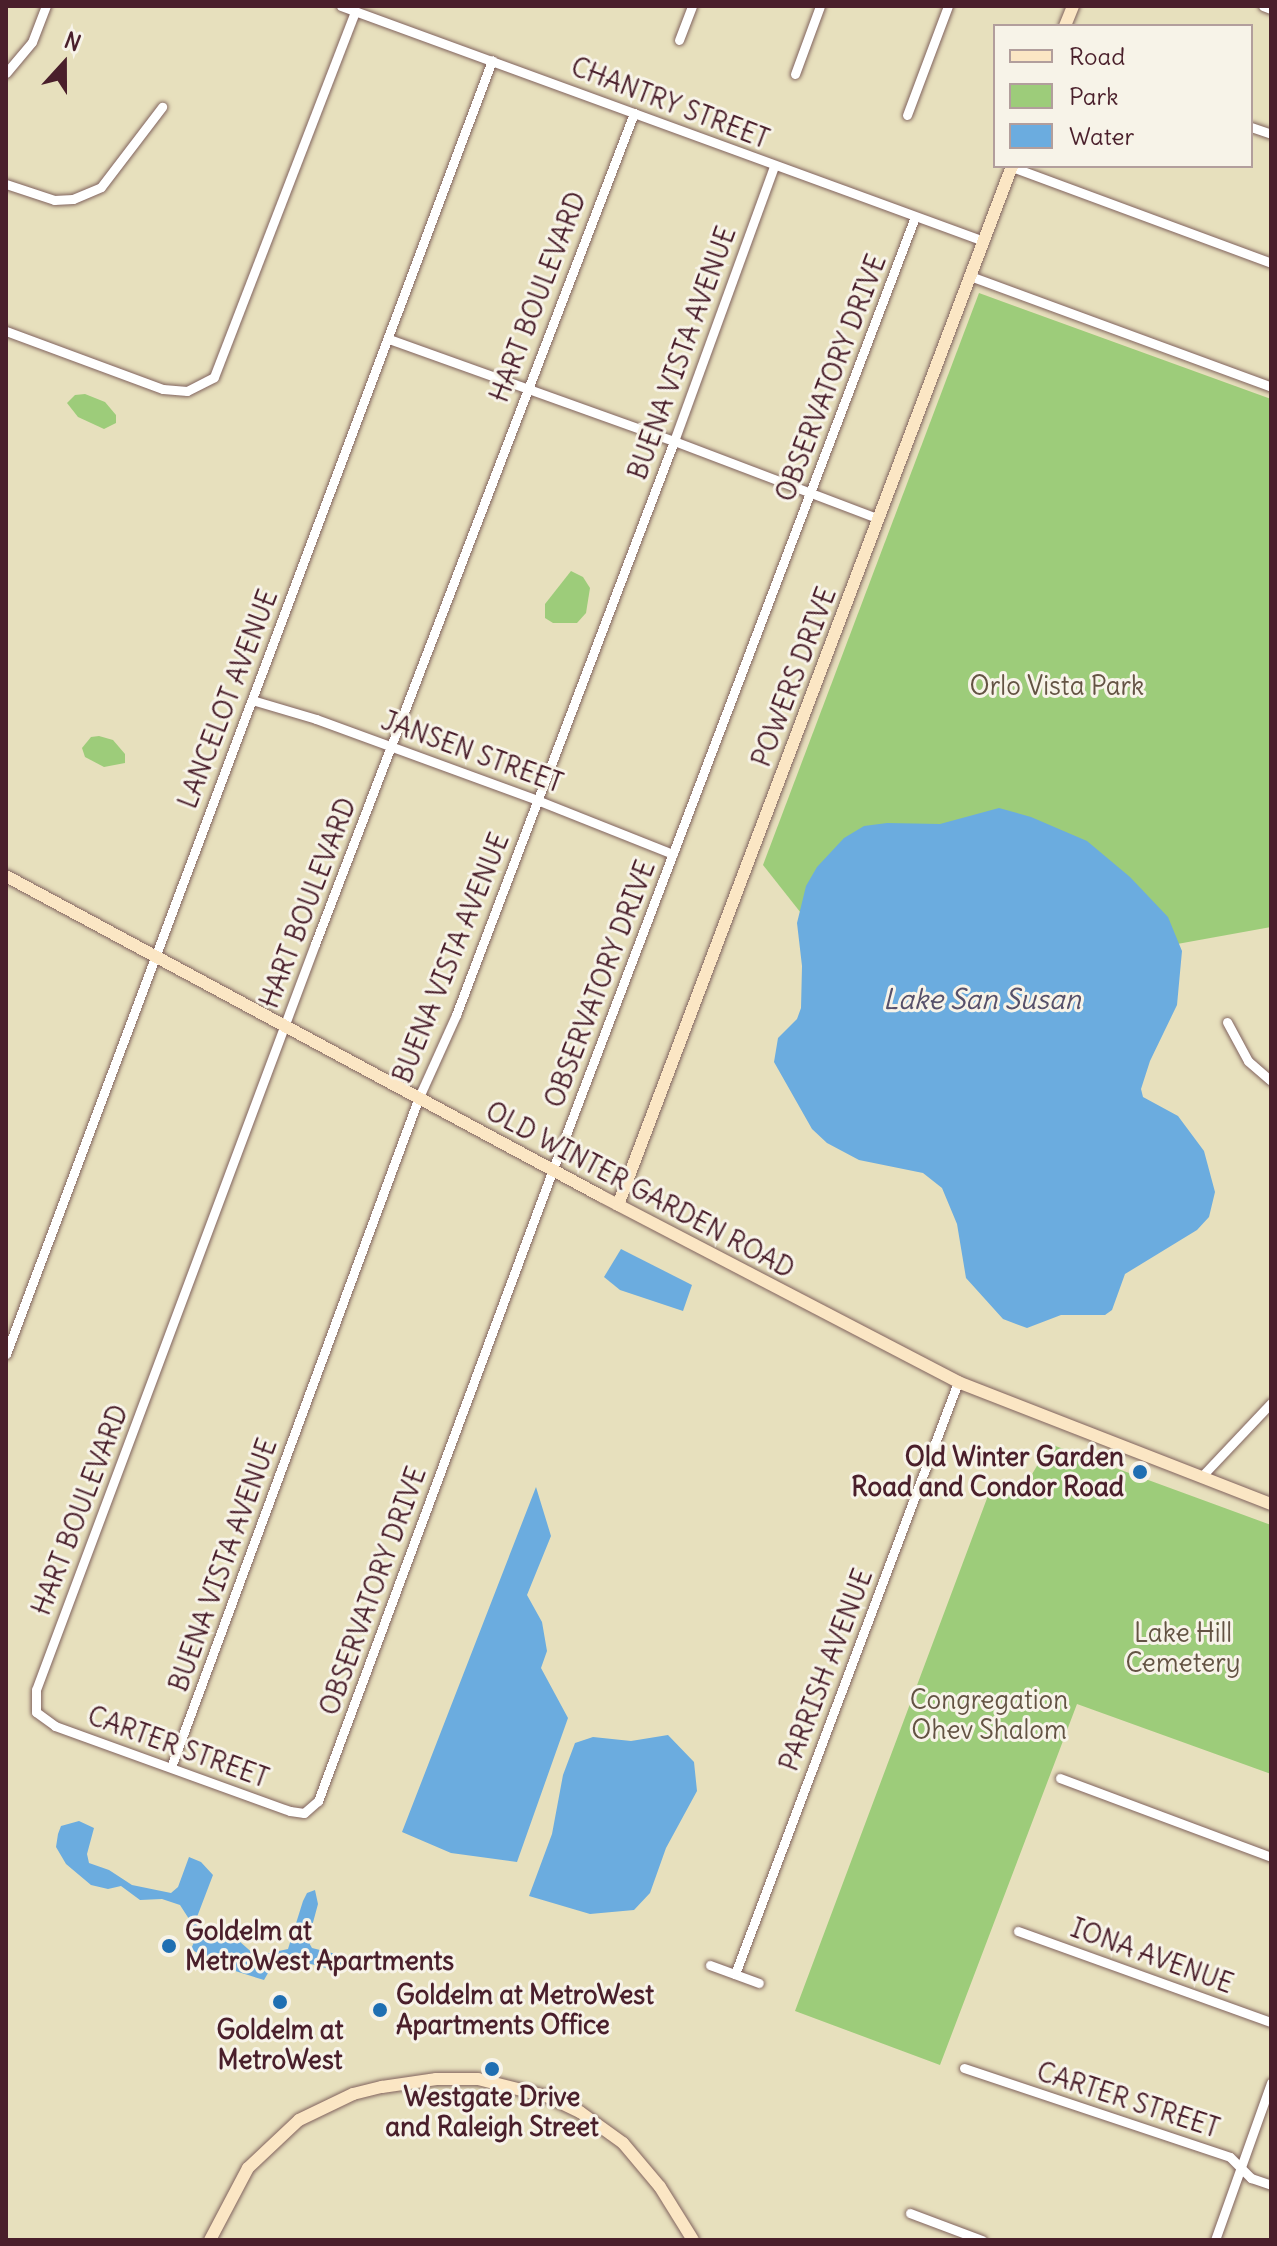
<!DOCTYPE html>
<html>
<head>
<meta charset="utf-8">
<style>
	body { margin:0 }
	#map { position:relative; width:1277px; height:2246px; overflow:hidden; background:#e7e0bd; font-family:Delius,sans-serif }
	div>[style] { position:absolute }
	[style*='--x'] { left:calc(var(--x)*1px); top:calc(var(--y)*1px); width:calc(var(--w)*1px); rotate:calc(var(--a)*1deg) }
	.green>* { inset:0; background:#9dcc7a }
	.water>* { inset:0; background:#6bacdf }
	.roads { filter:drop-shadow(0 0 2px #81635e) drop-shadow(0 0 2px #81635e) }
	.street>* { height:9px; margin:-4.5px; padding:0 4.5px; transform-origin:4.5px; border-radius:4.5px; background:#fff }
	.secondary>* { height:12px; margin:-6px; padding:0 6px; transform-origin:6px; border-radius:6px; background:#fbe6c4 }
	.dots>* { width:22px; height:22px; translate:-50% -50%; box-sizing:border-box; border:4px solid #f7f3e8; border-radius:50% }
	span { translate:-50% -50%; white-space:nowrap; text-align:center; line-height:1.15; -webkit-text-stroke:6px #f7f3e8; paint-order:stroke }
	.street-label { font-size:26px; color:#4a1f2b }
	.park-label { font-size:26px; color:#635343 }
	.poi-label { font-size:26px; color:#4a1f2b; font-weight:700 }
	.right { translate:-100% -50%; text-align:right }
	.left { translate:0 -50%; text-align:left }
	.water-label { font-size:28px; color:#56506a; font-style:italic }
	.frame { position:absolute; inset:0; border:8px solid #4a1f2b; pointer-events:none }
	.legend { position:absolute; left:993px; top:24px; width:260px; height:144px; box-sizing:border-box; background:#f7f3e8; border:2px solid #b29e9c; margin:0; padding:10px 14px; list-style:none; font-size:24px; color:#4a1f2b }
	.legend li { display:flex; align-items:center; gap:16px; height:40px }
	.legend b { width:40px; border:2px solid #b29e9c }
	.north { position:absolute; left:24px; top:24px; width:80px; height:80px; -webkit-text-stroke:6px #f7f3e8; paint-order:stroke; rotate:21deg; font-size:22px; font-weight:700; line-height:32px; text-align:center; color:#4a1f2b }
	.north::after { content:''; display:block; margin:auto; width:28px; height:36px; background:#4a1f2b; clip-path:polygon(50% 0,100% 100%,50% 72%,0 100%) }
</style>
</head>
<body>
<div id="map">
	<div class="green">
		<div style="clip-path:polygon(979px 293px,1271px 399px,1271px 927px,1100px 958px,827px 946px,763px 865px)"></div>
		<div style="clip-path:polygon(85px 394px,105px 402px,116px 415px,116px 423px,104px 429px,78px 417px,67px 403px,75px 395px)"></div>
		<div style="clip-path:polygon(571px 571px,583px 577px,590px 588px,586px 613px,577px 623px,553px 623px,545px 618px,545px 604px)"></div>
		<div style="clip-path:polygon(99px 736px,113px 740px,125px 754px,125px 763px,104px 767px,85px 757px,82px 748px,91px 737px)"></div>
		<div style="clip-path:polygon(1050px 1444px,1271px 1525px,1271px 1774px,1077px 1704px,940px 2065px,795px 2011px,989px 1493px,1019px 1496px)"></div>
	</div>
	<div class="water">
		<div style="clip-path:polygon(999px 808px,1031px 817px,1087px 841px,1130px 877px,1168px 917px,1182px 951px,1177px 1005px,1150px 1061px,1141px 1089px,1143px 1097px,1178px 1116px,1204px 1151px,1215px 1192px,1209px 1217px,1197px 1230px,1125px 1274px,1112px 1310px,1105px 1315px,1061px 1315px,1027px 1328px,1003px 1319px,966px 1278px,957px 1224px,942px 1188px,923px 1173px,859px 1160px,827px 1143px,812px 1129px,774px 1062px,778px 1038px,797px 1019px,801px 1008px,802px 966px,797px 923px,806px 886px,817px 867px,844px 838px,864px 826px,887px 823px,940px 824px)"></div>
		<div style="clip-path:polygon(621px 1249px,692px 1285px,683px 1311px,620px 1290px,604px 1277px)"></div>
		<div style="clip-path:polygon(536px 1487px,551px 1536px,527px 1595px,542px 1622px,547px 1651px,541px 1668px,568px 1718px,517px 1862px,451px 1853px,402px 1832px)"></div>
		<div style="clip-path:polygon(668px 1735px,694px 1762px,697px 1791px,666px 1848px,650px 1893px,634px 1910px,590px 1914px,529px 1896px,552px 1834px,563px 1775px,575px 1743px,593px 1737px,631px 1741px)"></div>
		<div style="clip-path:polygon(79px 1821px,94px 1828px,87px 1854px,89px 1863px,109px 1870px,132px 1885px,171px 1893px,178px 1887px,189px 1857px,201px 1862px,213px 1875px,197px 1917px,205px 1933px,239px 1941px,256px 1956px,288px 1949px,303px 1901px,307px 1893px,315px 1890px,318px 1904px,308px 1941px,312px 1948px,340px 1955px,347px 1961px,346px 1969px,337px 1971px,285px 1957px,275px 1961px,264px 1980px,216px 1965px,191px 1949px,198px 1933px,180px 1905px,162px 1899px,140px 1900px,121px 1886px,108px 1889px,91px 1885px,66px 1864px,56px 1847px,58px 1834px,61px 1826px)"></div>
	</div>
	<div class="roads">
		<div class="street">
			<div style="--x:341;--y:6;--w:685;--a:20.08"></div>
			<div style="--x:1263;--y:6;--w:9;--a:21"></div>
			<div style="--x:679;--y:40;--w:36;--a:-69"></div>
			<div style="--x:6;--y:73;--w:40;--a:-50"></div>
			<div style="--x:32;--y:42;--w:39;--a:-69"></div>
			<div style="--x:795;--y:74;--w:72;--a:-69.8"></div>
			<div style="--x:634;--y:113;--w:890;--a:111"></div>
			<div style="--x:315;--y:944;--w:796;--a:110.51"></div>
			<div style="--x:36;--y:1690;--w:22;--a:90"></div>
			<div style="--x:36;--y:1712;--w:24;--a:36"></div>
			<div style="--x:55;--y:1726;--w:250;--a:19.9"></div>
			<div style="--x:290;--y:1811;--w:14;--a:8"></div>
			<div style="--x:304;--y:1813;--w:18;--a:-41"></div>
			<div style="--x:318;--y:1801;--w:691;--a:-69.6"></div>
			<div style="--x:559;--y:1153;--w:1001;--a:-69.18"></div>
			<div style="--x:907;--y:115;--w:116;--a:-69.4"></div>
			<div style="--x:1251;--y:127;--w:21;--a:19"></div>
			<div style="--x:1012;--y:167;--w:276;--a:20.3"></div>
			<div style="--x:6;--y:184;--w:51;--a:18.4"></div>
			<div style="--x:54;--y:200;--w:19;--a:-3"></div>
			<div style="--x:73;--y:199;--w:30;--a:-23"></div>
			<div style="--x:101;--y:187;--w:101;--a:-52.7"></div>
			<div style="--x:970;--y:276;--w:321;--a:20.2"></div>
			<div style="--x:6;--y:331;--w:167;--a:20.3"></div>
			<div style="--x:163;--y:389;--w:24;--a:5"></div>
			<div style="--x:187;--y:391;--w:30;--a:-27"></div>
			<div style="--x:214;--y:377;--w:392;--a:-68.9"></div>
			<div style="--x:389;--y:339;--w:303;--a:19.7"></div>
			<div style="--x:674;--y:441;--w:217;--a:20.8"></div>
			<div style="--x:252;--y:700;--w:67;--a:16.5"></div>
			<div style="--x:316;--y:719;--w:235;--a:20.1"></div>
			<div style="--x:537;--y:800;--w:146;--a:21.7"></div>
			<div style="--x:1227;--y:1022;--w:44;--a:61.7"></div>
			<div style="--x:1248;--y:1061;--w:30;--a:41"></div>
			<div style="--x:6;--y:1354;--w:1382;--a:-69.41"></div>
			<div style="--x:1201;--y:1477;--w:102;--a:-46.6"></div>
			<div style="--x:171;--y:1767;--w:714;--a:-69.69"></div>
			<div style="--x:419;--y:1097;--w:90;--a:-65.7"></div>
			<div style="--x:456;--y:1015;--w:614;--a:-69.2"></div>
			<div style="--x:674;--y:441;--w:293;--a:-70"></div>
			<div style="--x:1060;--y:1778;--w:225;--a:20.5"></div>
			<div style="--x:1018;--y:1931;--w:269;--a:19.8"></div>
			<div style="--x:710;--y:1965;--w:52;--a:20.2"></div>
			<div style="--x:735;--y:1974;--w:633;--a:-69.36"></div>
			<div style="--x:964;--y:2068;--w:280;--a:18.5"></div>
			<div style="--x:1230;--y:2157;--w:30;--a:45"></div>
			<div style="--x:1251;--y:2178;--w:21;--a:19"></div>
			<div style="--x:910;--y:2213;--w:77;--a:20.6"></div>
			<div style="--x:1215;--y:2240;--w:167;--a:-70.4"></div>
		</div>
		<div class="secondary">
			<div style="--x:1065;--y:26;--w:22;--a:-68"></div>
			<div style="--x:6;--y:876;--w:676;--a:28.27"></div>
			<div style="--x:601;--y:1196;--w:403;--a:27.5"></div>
			<div style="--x:958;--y:1382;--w:336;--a:21.3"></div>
			<div style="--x:618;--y:1205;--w:1111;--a:-69.23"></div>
			<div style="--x:210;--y:2240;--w:81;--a:-62.2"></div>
			<div style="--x:248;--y:2168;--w:70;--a:-43.3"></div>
			<div style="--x:299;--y:2120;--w:60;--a:-25.7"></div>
			<div style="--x:353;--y:2094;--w:30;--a:-14"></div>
			<div style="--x:382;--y:2087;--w:55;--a:-8.4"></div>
			<div style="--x:436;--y:2079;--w:42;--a:0"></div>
			<div style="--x:478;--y:2079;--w:73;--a:14.2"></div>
			<div style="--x:549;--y:2097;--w:34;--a:26"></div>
			<div style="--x:580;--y:2112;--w:53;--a:35.8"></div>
			<div style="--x:623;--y:2143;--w:57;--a:49.9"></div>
			<div style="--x:660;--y:2187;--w:62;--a:58.1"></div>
		</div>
	</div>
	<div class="dots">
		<div style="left:1140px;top:1472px;background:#1f6fb2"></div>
		<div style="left:169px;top:1946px;background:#1f6fb2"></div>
		<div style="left:280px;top:2002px;background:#1f6fb2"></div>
		<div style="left:380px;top:2010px;background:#1f6fb2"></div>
		<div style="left:492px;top:2069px;background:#1f6fb2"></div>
	</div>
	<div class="street-label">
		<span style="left:670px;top:103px;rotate:21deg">CHANTRY STREET</span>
		<span style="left:538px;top:297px;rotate:-69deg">HART BOULEVARD</span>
		<span style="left:682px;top:353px;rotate:-70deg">BUENA VISTA AVENUE</span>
		<span style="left:831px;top:378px;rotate:-69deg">OBSERVATORY DRIVE</span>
		<span style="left:794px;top:677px;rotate:-69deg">POWERS DRIVE</span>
		<span style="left:228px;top:699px;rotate:-69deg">LANCELOT AVENUE</span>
		<span style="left:472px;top:752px;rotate:20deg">JANSEN STREET</span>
		<span style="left:308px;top:903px;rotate:-69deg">HART BOULEVARD</span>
		<span style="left:451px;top:958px;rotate:-68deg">BUENA VISTA AVENUE</span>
		<span style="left:600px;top:984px;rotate:-69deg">OBSERVATORY DRIVE</span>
		<span style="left:640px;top:1190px;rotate:28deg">OLD WINTER GARDEN ROAD</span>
		<span style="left:80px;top:1510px;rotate:-69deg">HART BOULEVARD</span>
		<span style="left:223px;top:1565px;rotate:-70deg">BUENA VISTA AVENUE</span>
		<span style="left:373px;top:1591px;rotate:-70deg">OBSERVATORY DRIVE</span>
		<span style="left:826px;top:1670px;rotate:-69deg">PARRISH AVENUE</span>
		<span style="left:178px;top:1747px;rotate:20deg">CARTER STREET</span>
		<span style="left:1152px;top:1956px;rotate:20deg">IONA AVENUE</span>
		<span style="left:1128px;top:2100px;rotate:18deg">CARTER STREET</span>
	</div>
	<div class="park-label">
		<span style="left:1057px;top:686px">Orlo Vista Park</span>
		<span style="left:1183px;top:1648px">Lake Hill<br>Cemetery</span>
		<span style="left:989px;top:1715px">Congregation<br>Ohev Shalom</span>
	</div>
	<div class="poi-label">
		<span class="right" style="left:1124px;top:1472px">Old Winter Garden<br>Road and Condor Road</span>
		<span class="left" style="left:185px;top:1946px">Goldelm at<br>MetroWest Apartments</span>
		<span class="left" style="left:396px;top:2010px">Goldelm at MetroWest<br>Apartments Office</span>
		<span style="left:280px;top:2045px">Goldelm at<br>MetroWest</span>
		<span style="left:492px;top:2112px">Westgate Drive<br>and Raleigh Street</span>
	</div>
	<div class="water-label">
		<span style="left:982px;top:999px">Lake San Susan</span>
	</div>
	<div class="frame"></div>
	<ul class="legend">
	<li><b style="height:10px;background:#fbe6c4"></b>Road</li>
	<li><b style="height:22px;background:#9dcc7a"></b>Park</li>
	<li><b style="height:22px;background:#6bacdf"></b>Water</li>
	</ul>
	<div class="north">N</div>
</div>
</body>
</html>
